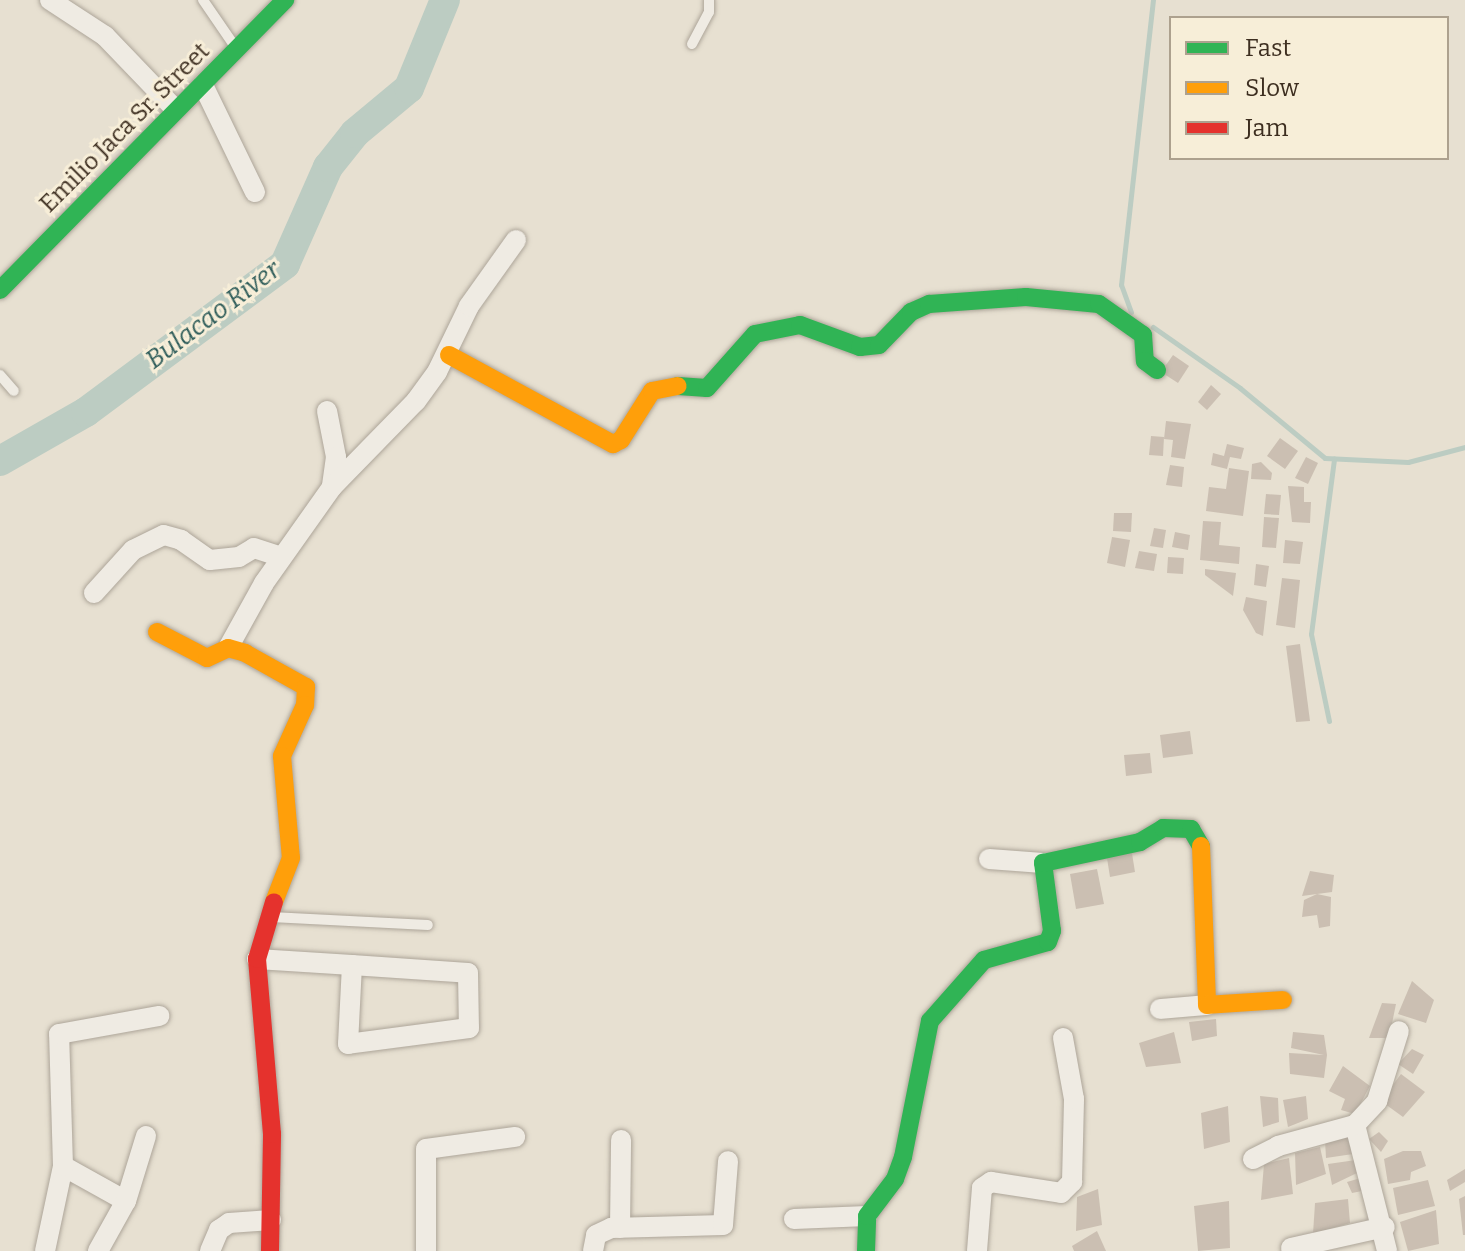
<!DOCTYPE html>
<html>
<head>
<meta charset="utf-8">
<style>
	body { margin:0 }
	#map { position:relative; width:1465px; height:1251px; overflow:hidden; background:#e7e0d1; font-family:Bitter,serif }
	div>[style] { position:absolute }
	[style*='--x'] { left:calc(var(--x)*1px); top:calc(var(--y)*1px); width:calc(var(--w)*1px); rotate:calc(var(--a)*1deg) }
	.stream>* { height:5px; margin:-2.5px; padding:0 2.5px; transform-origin:2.5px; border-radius:2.5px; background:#bcccc2 }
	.river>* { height:30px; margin:-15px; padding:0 15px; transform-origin:15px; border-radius:15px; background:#bcccc2 }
	.building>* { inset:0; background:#cbbfb2 }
	.roads { filter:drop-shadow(0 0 2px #ada599) drop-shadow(0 0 2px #ada599) }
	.lane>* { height:10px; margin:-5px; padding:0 5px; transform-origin:5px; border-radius:5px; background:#efebe3 }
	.street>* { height:20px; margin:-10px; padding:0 10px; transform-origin:10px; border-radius:10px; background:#efebe3 }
	.fast>* { height:18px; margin:-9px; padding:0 9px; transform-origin:9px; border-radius:9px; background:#30b455 }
	.slow>* { height:18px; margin:-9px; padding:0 9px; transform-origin:9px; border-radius:9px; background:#ff9f0a }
	.jam>* { height:18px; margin:-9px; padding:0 9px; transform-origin:9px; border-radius:9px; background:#e5322d }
	span { translate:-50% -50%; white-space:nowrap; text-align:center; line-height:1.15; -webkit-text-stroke:6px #f7eed8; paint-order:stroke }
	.street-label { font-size:24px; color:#3d2e20 }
	.water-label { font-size:26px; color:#2f5d5a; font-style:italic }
	.legend { position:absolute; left:1169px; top:16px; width:280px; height:144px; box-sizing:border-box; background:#f7eed8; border:2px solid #ada18e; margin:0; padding:10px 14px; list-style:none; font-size:24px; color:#3d2e20 }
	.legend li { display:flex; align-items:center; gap:16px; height:40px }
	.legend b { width:40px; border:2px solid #ada18e }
</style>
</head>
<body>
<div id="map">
	<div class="stream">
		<div style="--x:1131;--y:312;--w:29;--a:-110"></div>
		<div style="--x:1121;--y:285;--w:287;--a:-83.6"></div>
		<div style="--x:1153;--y:327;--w:106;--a:35"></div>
		<div style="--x:1240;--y:388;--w:110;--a:39.5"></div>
		<div style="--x:1325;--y:458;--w:83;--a:2.8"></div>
		<div style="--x:1408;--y:462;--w:59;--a:-14.7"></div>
		<div style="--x:1329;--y:721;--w:89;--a:-101.7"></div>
		<div style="--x:1311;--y:634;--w:177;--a:-82.5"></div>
	</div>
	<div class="river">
		<div style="--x:0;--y:461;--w:99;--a:-29.7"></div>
		<div style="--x:86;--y:412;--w:248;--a:-36.6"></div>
		<div style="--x:285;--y:264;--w:106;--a:-66.1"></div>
		<div style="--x:328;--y:167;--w:43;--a:-51.5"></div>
		<div style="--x:355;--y:133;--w:70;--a:-39.8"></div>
		<div style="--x:409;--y:88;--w:95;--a:-67.8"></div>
	</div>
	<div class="building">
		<div style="clip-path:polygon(1173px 355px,1189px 366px,1178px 383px,1161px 372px)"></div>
		<div style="clip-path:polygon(1211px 385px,1221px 394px,1207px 410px,1198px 402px)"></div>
		<div style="clip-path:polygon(1166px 421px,1191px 424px,1185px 459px,1171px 457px,1173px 440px,1164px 439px)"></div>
		<div style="clip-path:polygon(1151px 436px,1164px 437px,1163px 456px,1149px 455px)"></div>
		<div style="clip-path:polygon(1280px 438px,1298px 451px,1285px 469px,1267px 456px)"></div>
		<div style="clip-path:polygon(1227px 444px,1244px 448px,1241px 459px,1230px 457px,1227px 469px,1211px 465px,1213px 453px,1224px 456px)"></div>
		<div style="clip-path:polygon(1306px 457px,1318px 463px,1308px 484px,1295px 478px)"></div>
		<div style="clip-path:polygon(1261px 462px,1272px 473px,1271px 480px,1251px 479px,1252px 464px)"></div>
		<div style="clip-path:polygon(1170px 465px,1184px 467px,1182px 487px,1166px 485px)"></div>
		<div style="clip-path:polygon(1229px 468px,1249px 471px,1243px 516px,1206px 511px,1209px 487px,1226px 489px)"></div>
		<div style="clip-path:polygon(1288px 486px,1304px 487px,1304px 502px,1311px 502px,1310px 523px,1292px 522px)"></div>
		<div style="clip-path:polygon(1266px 494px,1281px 495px,1279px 515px,1264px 514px)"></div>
		<div style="clip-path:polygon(1114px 513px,1132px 513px,1131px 532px,1113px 531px)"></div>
		<div style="clip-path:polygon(1264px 517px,1279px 518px,1276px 548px,1262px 547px)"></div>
		<div style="clip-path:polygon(1203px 521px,1221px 522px,1219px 545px,1240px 547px,1239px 564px,1200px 560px)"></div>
		<div style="clip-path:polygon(1154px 528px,1166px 530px,1163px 548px,1150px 546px)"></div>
		<div style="clip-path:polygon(1175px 532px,1190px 535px,1188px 550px,1172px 547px)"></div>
		<div style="clip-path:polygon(1112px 537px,1130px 540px,1125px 567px,1107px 563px)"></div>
		<div style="clip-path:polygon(1285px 540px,1303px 542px,1300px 564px,1283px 563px)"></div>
		<div style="clip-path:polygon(1139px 551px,1157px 554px,1154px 571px,1135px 568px)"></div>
		<div style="clip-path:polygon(1168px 557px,1184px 558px,1183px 574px,1167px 573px)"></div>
		<div style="clip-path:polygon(1256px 564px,1269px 566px,1266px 587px,1254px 585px)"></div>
		<div style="clip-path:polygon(1205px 569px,1236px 573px,1233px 596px,1205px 575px)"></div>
		<div style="clip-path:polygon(1282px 578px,1300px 580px,1295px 628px,1276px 625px)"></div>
		<div style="clip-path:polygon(1246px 597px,1267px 601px,1263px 636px,1256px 633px,1243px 610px)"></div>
		<div style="clip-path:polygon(1300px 644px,1310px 721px,1296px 722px,1286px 646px)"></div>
		<div style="clip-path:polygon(1190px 731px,1193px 754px,1163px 758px,1160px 735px)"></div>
		<div style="clip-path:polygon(1150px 753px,1152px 773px,1126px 776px,1124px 755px)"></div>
		<div style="clip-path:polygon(1131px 847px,1135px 872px,1110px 877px,1106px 852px)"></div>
		<div style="clip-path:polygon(1097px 869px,1104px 904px,1076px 909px,1070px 874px)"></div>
		<div style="clip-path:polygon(1310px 871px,1334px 875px,1332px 892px,1302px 896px)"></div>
		<div style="clip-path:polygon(1317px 894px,1331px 897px,1330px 926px,1319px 928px,1317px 915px,1302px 917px,1304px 900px)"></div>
		<div style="clip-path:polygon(1412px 981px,1434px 1000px,1426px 1023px,1398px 1014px)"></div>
		<div style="clip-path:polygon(1382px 1003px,1396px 1004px,1389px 1038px,1369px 1038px)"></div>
		<div style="clip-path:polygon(1216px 1019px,1217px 1036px,1192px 1041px,1189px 1022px)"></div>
		<div style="clip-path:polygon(1174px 1032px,1181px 1063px,1146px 1067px,1139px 1043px)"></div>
		<div style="clip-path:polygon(1293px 1032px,1324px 1035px,1327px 1055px,1324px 1078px,1290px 1074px,1289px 1053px,1324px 1055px,1291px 1048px)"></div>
		<div style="clip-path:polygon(1412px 1049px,1424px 1055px,1413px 1074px,1398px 1064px)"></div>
		<div style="clip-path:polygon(1343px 1066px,1370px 1086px,1355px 1114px,1341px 1110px,1345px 1099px,1329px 1091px)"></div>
		<div style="clip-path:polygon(1401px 1074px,1425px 1092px,1403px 1117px,1381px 1101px)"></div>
		<div style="clip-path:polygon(1260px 1096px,1278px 1098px,1279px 1122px,1263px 1127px)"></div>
		<div style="clip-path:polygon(1306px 1096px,1308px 1119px,1288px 1127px,1283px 1100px)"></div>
		<div style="clip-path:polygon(1228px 1106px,1230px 1142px,1204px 1149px,1201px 1113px)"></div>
		<div style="clip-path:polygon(1379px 1132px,1388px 1141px,1381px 1152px,1369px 1139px)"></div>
		<div style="clip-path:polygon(1348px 1135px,1353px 1154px,1326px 1158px,1325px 1140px)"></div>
		<div style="clip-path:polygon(1320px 1147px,1326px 1174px,1296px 1185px,1295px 1153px)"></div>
		<div style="clip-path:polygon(1403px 1151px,1421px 1151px,1426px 1166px,1411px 1172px,1410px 1180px,1388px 1184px,1384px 1159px)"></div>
		<div style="clip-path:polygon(1289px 1158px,1293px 1194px,1261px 1200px,1264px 1164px)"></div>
		<div style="clip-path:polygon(1356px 1160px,1357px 1173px,1332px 1185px,1328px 1164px)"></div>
		<div style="clip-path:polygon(1465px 1169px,1465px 1182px,1450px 1191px,1447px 1180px)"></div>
		<div style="clip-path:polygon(1364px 1177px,1367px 1190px,1352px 1193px,1347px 1182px)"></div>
		<div style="clip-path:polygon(1428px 1180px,1435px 1206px,1398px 1215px,1393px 1188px)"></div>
		<div style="clip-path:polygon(1098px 1189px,1102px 1225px,1076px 1231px,1077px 1197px)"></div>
		<div style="clip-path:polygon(1465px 1196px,1465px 1235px,1463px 1235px,1459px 1199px)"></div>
		<div style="clip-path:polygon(1348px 1199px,1350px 1223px,1313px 1234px,1315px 1203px)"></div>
		<div style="clip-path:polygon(1229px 1201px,1230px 1248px,1198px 1251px,1194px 1206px)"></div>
		<div style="clip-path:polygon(1436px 1210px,1439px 1244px,1408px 1251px,1400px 1222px)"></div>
		<div style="clip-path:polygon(1097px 1231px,1106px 1251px,1074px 1251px,1072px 1246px)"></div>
	</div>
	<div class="roads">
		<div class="lane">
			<div style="--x:203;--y:0;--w:58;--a:55.5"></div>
			<div style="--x:692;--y:44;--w:36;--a:-62"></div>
			<div style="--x:709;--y:12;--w:12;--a:-90"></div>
			<div style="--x:0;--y:375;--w:21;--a:49"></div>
			<div style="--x:271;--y:917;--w:157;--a:2.9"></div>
		</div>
		<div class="street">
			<div style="--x:50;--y:0;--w:66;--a:33.2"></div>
			<div style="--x:105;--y:36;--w:101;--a:46.2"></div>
			<div style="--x:203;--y:85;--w:119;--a:64.1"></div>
			<div style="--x:327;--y:411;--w:47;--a:78.9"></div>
			<div style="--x:336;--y:457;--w:30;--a:98"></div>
			<div style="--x:94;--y:593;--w:58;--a:-47.8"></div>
			<div style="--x:133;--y:550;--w:34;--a:-26"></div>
			<div style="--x:164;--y:535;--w:18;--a:16"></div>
			<div style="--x:181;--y:540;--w:35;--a:35"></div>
			<div style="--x:210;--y:560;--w:29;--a:-6"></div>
			<div style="--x:239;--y:557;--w:17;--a:-31"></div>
			<div style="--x:254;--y:548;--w:29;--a:18"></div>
			<div style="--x:228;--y:648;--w:74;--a:-61"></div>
			<div style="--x:264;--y:583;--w:118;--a:-54.7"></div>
			<div style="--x:332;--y:487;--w:120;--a:-45.7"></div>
			<div style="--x:416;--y:401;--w:36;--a:-54"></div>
			<div style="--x:437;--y:372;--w:73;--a:-64.1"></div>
			<div style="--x:469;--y:306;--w:81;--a:-54.5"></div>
			<div style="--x:989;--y:859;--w:54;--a:4.2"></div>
			<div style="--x:257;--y:959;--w:95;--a:3.6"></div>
			<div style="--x:352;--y:965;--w:116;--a:3.9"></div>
			<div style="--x:468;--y:973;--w:55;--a:89"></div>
			<div style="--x:469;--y:1028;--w:122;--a:172.5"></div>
			<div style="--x:348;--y:1044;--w:79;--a:-87.1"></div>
			<div style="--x:1160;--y:1009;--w:47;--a:-4.9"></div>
			<div style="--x:1355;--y:1125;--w:130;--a:75.7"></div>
			<div style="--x:1253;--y:1159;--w:28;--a:-27"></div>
			<div style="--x:1278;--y:1146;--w:80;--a:-15.3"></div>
			<div style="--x:1355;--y:1125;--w:33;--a:-47"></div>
			<div style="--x:1377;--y:1101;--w:73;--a:-72.6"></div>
			<div style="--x:63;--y:1166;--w:72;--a:29.1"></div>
			<div style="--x:794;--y:1219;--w:73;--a:-2.4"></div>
			<div style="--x:620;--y:1228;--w:88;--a:-89.3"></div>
			<div style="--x:1291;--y:1248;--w:96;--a:-12.6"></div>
			<div style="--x:45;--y:1251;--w:87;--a:-78"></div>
			<div style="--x:63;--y:1166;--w:132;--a:-91.7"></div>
			<div style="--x:59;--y:1034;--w:102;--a:-10.2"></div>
			<div style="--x:98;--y:1251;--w:57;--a:-60.8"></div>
			<div style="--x:126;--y:1201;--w:68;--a:-72.9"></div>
			<div style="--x:210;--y:1251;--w:23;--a:-67"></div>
			<div style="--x:219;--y:1230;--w:12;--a:-35"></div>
			<div style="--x:229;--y:1223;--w:42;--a:-4.1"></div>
			<div style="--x:426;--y:1251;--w:102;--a:-90"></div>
			<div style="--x:426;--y:1149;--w:90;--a:-7.7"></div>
			<div style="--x:593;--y:1251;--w:16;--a:-79"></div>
			<div style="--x:596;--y:1235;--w:17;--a:-25"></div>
			<div style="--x:611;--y:1228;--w:112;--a:-1.5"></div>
			<div style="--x:723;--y:1225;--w:64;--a:-85.5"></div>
			<div style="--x:977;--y:1251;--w:63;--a:-85.5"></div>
			<div style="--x:982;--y:1188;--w:11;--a:-34"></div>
			<div style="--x:991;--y:1182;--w:71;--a:8.9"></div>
			<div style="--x:1061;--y:1193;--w:16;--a:-45"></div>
			<div style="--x:1072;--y:1182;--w:83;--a:-88.6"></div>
			<div style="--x:1074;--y:1099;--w:62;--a:-100.2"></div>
		</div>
		<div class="fast">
			<div style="--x:0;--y:290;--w:407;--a:-45.5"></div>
			<div style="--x:678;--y:386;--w:29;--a:4"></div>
			<div style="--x:707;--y:388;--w:72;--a:-48.4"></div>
			<div style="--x:755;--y:334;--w:46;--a:-11.3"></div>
			<div style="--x:800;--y:325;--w:64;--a:20.1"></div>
			<div style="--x:860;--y:347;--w:19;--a:-6"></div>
			<div style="--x:879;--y:345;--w:46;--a:-45.9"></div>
			<div style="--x:911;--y:312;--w:20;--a:-24"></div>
			<div style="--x:929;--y:304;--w:97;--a:-4.1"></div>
			<div style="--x:1026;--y:297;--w:73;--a:5.5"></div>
			<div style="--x:1099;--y:304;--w:54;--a:35.2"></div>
			<div style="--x:1143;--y:335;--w:26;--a:86"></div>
			<div style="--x:1145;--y:361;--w:15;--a:37"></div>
			<div style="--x:866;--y:1251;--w:35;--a:-88"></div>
			<div style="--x:867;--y:1216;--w:46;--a:-52.9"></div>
			<div style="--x:895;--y:1179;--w:23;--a:-70"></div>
			<div style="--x:903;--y:1157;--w:139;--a:-78.8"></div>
			<div style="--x:930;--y:1021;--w:81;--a:-48.5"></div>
			<div style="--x:984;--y:960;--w:66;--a:-15.7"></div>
			<div style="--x:1048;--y:942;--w:12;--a:-70"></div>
			<div style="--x:1052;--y:931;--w:69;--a:-97.5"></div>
			<div style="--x:1043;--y:863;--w:99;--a:-12.2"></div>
			<div style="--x:1140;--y:842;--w:27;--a:-31"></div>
			<div style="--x:1163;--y:828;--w:28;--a:2"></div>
			<div style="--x:1191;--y:829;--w:20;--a:60"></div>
		</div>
		<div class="slow">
			<div style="--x:449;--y:355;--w:187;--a:28.5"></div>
			<div style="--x:613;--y:444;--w:9;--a:-27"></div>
			<div style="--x:621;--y:440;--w:58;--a:-57.7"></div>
			<div style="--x:652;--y:391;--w:26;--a:-11"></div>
			<div style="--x:157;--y:632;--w:56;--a:27.5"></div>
			<div style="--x:207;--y:658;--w:23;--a:-25"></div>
			<div style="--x:228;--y:648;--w:18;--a:16"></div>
			<div style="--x:245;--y:653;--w:70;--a:29.1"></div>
			<div style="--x:306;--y:687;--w:18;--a:93"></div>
			<div style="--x:305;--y:705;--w:56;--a:114.3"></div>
			<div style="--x:282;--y:756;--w:102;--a:85"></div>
			<div style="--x:291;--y:858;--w:47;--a:111.1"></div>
			<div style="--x:1201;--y:846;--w:159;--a:87.8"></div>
			<div style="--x:1207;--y:1005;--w:76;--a:-3.8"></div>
		</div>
		<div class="jam">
			<div style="--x:270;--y:1251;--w:117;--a:-89"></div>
			<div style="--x:272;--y:1134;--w:176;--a:-94.9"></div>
			<div style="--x:257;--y:959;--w:59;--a:-73.4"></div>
		</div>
	</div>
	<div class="street-label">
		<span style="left:125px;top:128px;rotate:-45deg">Emilio Jaca Sr. Street</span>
	</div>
	<div class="water-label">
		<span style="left:213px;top:315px;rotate:-37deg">Bulacao River</span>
	</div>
	<ul class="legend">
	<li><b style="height:10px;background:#30b455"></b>Fast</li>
	<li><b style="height:10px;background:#ff9f0a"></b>Slow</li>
	<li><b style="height:10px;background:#e5322d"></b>Jam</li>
	</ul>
</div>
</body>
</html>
